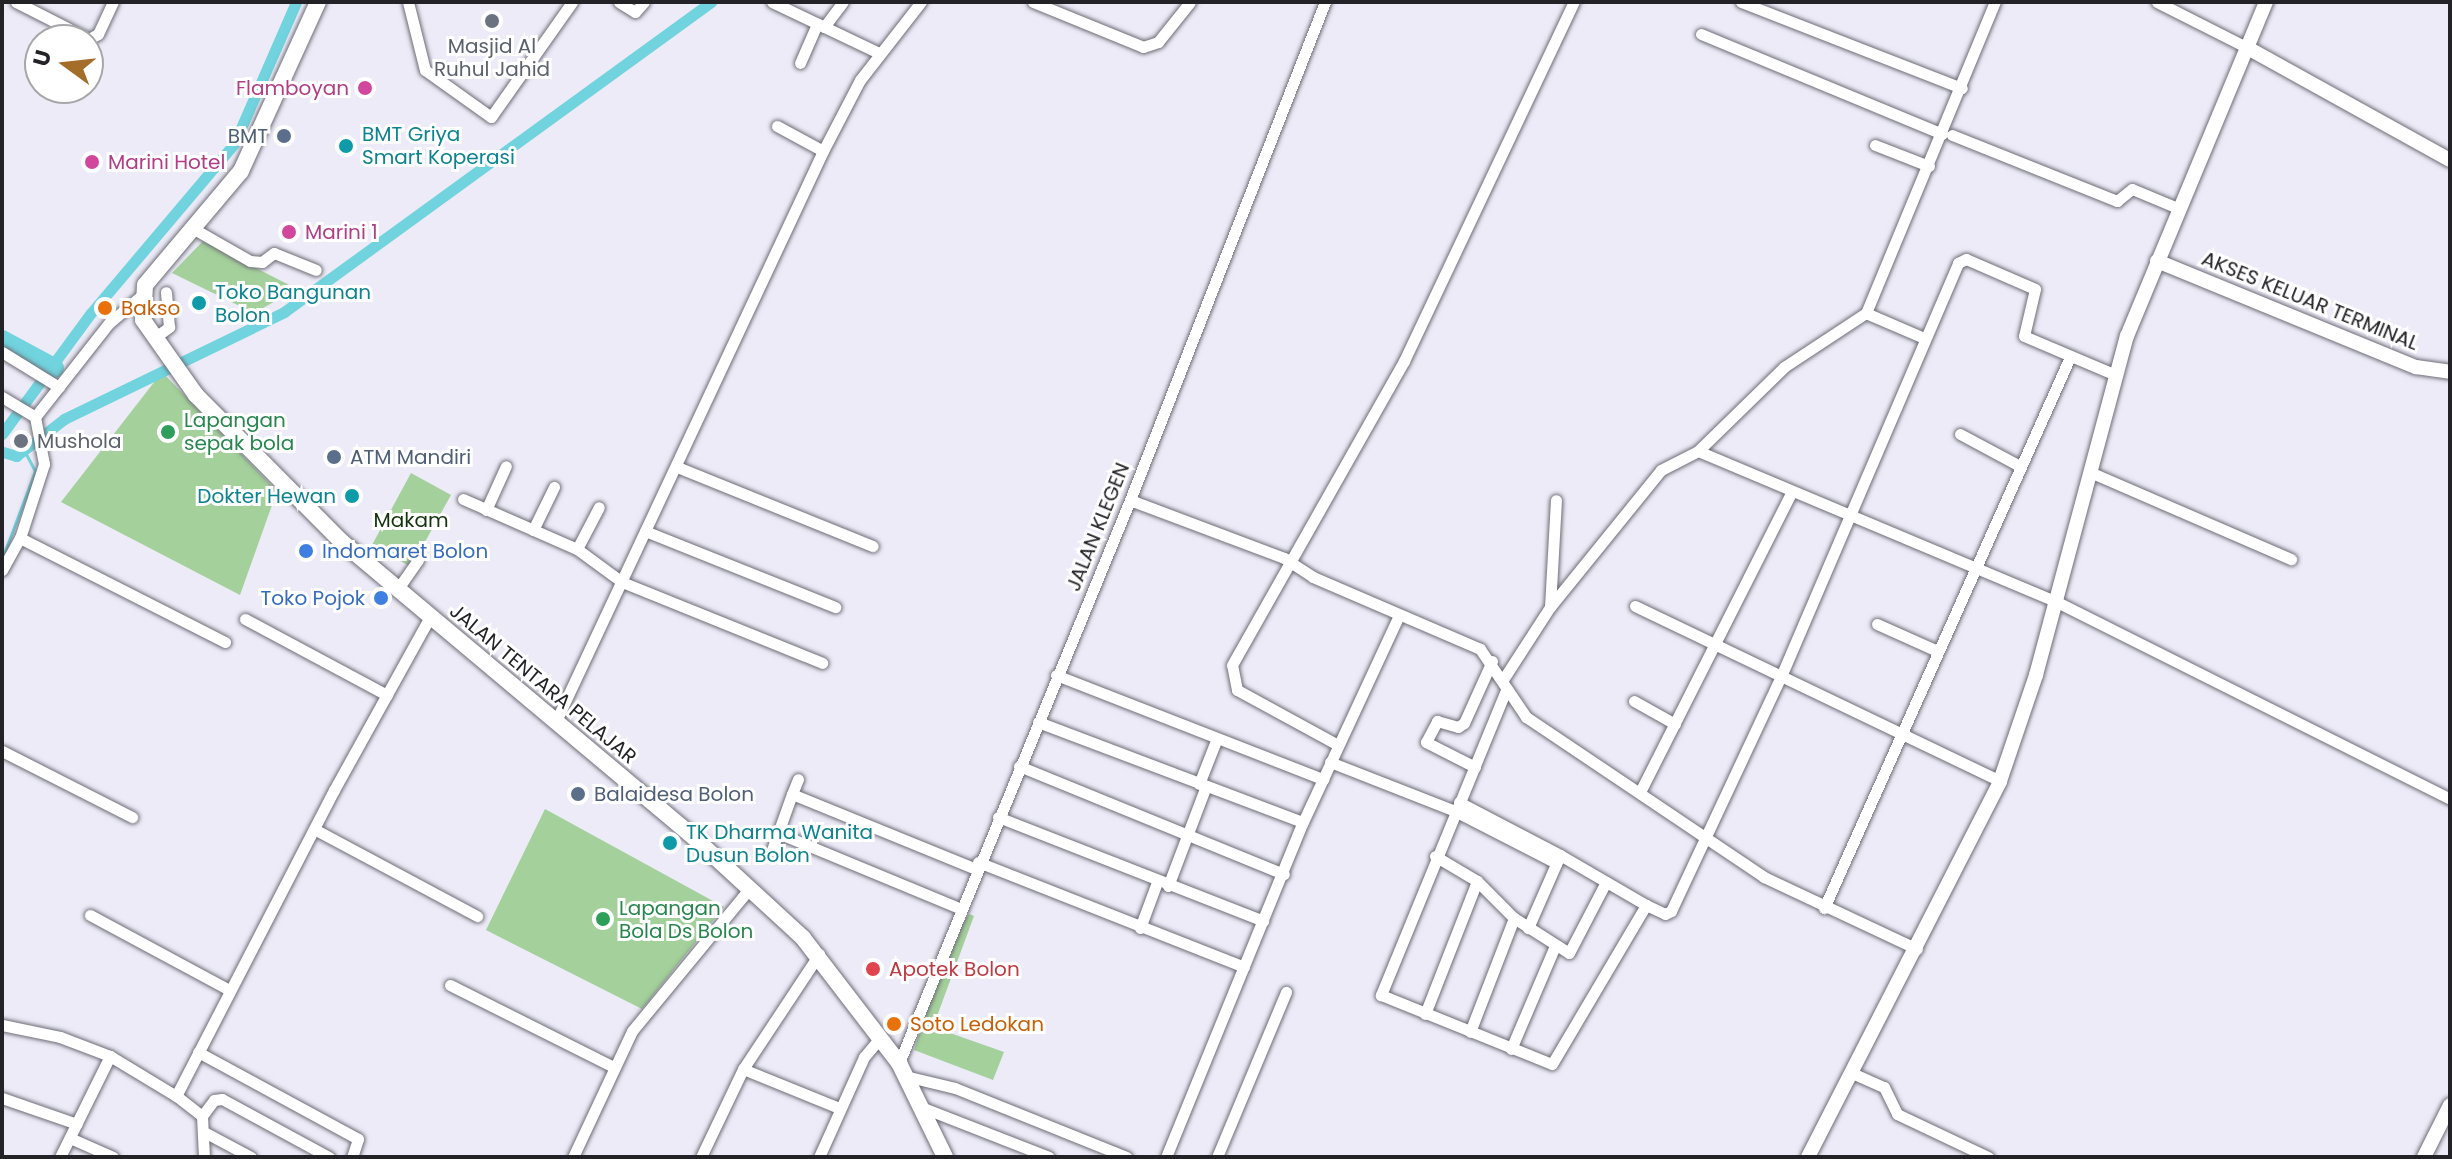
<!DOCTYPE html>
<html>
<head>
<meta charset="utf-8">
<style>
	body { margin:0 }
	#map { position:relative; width:2452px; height:1159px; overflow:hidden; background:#ecebf7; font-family:Poppins,sans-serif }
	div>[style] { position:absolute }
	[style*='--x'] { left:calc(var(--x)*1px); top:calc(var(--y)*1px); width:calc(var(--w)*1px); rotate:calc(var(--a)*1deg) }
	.green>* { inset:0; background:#a4d09b }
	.stream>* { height:3px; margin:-1.5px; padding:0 1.5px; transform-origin:1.5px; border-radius:1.5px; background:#70d3dd }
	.canal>* { height:11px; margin:-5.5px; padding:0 5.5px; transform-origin:5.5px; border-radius:5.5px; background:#70d3dd }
	.river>* { height:20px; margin:-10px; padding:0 10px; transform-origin:10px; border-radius:10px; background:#70d3dd }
	.roads { filter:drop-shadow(0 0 2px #6d6d77) drop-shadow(0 0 2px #6d6d77) }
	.minor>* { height:11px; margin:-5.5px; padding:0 5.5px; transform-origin:5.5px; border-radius:5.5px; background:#fff }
	.tertiary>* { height:14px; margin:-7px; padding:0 7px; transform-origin:7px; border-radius:7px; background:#fff }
	.secondary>* { height:16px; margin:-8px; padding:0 8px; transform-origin:8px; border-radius:8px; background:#fff }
	.dots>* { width:22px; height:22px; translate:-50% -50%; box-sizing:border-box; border:4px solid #fff; border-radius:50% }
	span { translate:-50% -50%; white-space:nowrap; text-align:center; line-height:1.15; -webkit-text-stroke:6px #fff; paint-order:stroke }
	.worship-label { font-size:20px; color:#5b616d }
	.left { translate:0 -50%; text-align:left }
	.hotel-label { font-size:20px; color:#b23c85 }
	.right { translate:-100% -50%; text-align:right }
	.culture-label { font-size:20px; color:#0d838f }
	.service-label { font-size:20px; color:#4e5e75 }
	.street-label { font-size:20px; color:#232227 }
	.food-label { font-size:20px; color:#c56008 }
	.leisure-label { font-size:20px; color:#27864d }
	.park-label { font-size:20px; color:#13330c }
	.shop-label { font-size:20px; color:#366cbe }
	.health-label { font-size:20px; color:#be3a42 }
	.frame { position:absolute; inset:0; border:4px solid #232227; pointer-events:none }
	.north { position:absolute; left:24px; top:24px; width:80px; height:80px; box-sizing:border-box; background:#fff; border:2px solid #a7a7a9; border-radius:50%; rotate:285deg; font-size:22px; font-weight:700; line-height:32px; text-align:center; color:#232227 }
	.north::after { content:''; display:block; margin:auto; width:28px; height:36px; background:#a56d2a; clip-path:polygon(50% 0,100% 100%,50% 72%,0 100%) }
</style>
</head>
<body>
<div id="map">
	<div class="green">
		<div style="clip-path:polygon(203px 241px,297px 289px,254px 313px,172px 273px)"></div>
		<div style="clip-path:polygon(162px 372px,277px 491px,240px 595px,61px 502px)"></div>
		<div style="clip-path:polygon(411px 473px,451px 495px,411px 567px,372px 545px)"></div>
		<div style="clip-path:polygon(545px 809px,724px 907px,642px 1009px,486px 930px)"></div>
		<div style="clip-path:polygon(969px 914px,974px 916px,933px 1027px,1004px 1052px,993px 1080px,914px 1050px,947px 949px)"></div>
	</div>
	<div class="stream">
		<div style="--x:2;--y:559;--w:94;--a:-69.4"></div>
		<div style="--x:35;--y:471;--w:24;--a:-118"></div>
	</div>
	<div class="canal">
		<div style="--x:2;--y:434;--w:150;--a:-53.7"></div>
		<div style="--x:91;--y:313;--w:221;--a:-49.8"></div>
		<div style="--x:234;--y:144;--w:155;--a:-66.4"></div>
		<div style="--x:3;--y:452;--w:14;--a:17"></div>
		<div style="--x:16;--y:456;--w:61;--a:-37.6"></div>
		<div style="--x:64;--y:419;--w:245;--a:-25.9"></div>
		<div style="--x:284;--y:312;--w:528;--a:-35.98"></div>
	</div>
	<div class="river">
		<div style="--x:2;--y:340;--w:59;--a:28.3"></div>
	</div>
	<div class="roads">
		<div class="minor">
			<div style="--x:16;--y:2;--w:82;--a:26.9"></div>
			<div style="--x:89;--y:39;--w:10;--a:-29"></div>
			<div style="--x:98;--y:34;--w:35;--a:-65"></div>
			<div style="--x:408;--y:2;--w:70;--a:76"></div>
			<div style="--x:425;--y:70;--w:81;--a:35.5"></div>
			<div style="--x:491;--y:117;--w:141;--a:-54.8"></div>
			<div style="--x:619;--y:2;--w:19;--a:32"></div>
			<div style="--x:635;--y:12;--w:13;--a:-48"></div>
			<div style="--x:772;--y:2;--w:119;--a:25.5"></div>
			<div style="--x:1033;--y:2;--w:119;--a:22.2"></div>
			<div style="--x:1143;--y:47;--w:16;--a:-18"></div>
			<div style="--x:1158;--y:42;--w:51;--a:-51.3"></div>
			<div style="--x:1741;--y:2;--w:237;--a:21.3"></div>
			<div style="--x:2157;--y:2;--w:100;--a:26.8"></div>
			<div style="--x:824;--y:27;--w:31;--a:-53"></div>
			<div style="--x:1701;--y:34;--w:261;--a:22.5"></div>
			<div style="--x:800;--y:63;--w:43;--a:-66.4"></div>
			<div style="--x:777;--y:126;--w:52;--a:28.5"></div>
			<div style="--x:1952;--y:135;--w:178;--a:21.8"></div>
			<div style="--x:2117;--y:201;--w:19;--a:-39"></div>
			<div style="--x:2132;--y:189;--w:52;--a:22.6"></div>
			<div style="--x:1875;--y:145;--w:58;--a:21.3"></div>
			<div style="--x:194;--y:229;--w:64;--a:29.7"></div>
			<div style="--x:250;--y:261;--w:12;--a:5"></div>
			<div style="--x:262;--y:262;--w:15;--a:-37"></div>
			<div style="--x:274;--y:253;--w:45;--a:22"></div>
			<div style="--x:154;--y:338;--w:19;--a:-36"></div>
			<div style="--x:169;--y:327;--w:35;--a:-95"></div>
			<div style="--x:1924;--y:338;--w:63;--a:-156.7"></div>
			<div style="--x:1866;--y:313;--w:337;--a:-67.5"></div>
			<div style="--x:2;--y:352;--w:67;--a:31.6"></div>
			<div style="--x:2;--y:397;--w:39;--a:31"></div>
			<div style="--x:1960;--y:434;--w:68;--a:28.1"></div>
			<div style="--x:1698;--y:451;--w:387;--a:22.8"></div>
			<div style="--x:2055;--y:601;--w:442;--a:26.6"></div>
			<div style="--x:677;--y:467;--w:211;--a:22"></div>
			<div style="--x:2092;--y:473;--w:217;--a:23.4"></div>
			<div style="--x:463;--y:499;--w:124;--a:23.7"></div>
			<div style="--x:577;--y:549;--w:56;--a:36.3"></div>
			<div style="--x:622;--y:582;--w:216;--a:22"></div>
			<div style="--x:1130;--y:500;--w:165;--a:20.6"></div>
			<div style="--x:1284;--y:558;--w:35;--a:33"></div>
			<div style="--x:1313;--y:577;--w:182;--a:23.3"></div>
			<div style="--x:1480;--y:649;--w:82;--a:55.9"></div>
			<div style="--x:1526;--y:717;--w:287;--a:33.9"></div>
			<div style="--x:1764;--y:877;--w:169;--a:25.2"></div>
			<div style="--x:486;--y:510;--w:48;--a:-65.6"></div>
			<div style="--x:533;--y:530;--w:48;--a:-64"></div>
			<div style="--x:645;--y:531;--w:205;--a:21.8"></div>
			<div style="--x:20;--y:538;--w:230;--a:26.9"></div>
			<div style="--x:577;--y:549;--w:47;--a:-62.4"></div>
			<div style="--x:2;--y:570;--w:37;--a:-61"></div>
			<div style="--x:20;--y:538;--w:78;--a:-72"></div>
			<div style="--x:44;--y:464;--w:48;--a:-100.8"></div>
			<div style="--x:35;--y:417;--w:120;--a:-51.8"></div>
			<div style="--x:109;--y:323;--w:42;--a:-40.2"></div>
			<div style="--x:397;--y:590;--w:37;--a:-55"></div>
			<div style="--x:1635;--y:606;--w:405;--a:25.6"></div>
			<div style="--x:1550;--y:607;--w:107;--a:-86.8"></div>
			<div style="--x:245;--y:619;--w:161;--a:28.2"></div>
			<div style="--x:1877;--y:624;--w:64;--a:24.1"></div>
			<div style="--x:1056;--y:675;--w:287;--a:21.3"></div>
			<div style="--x:1504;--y:678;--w:85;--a:-57.1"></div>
			<div style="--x:1550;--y:607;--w:176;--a:-51"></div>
			<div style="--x:1661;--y:470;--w:42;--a:-27.2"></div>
			<div style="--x:1698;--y:451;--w:120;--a:-44.3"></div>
			<div style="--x:1784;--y:367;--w:98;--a:-33.4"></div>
			<div style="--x:1506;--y:690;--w:330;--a:112.3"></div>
			<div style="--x:1381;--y:995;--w:184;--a:22"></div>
			<div style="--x:1552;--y:1064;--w:185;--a:-59.4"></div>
			<div style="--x:1634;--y:701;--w:47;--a:29.3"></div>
			<div style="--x:556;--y:721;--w:629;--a:-64.9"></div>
			<div style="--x:823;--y:151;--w:80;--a:-62.5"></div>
			<div style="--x:860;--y:80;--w:99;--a:-52"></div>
			<div style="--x:1038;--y:722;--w:283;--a:20.7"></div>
			<div style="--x:1338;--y:745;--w:115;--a:-151.4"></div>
			<div style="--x:1237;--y:690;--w:25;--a:-101"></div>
			<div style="--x:1232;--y:665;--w:349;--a:-60.5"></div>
			<div style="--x:1404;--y:361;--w:397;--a:-64.7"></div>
			<div style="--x:2;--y:751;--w:146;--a:26.9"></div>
			<div style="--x:1330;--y:762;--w:134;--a:21.4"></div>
			<div style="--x:1455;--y:811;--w:114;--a:27.2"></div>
			<div style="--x:1019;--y:766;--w:286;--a:22.2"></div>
			<div style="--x:1475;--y:767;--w:55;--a:-153"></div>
			<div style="--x:1426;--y:742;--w:24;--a:-62"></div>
			<div style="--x:1437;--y:721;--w:22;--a:16"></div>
			<div style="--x:1458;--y:727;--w:7;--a:-34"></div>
			<div style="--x:1464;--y:723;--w:68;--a:-65.7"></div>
			<div style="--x:1199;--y:784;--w:49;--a:-68.6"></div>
			<div style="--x:1640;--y:792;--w:337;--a:-63.2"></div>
			<div style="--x:792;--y:794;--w:16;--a:-68"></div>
			<div style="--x:1459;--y:802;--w:114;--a:27.7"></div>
			<div style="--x:1560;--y:855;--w:80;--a:113.7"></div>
			<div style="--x:998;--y:817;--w:285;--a:21.4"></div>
			<div style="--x:314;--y:829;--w:185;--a:28.1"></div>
			<div style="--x:772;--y:850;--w:18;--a:-71"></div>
			<div style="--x:1560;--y:855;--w:99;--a:30.2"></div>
			<div style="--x:1646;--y:905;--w:21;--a:25"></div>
			<div style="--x:1665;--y:914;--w:7;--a:-27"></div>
			<div style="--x:1671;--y:911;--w:262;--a:-64.9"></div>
			<div style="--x:1782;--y:674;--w:447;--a:-66.8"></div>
			<div style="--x:1958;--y:263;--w:9;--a:-27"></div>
			<div style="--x:1966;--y:259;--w:75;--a:23.5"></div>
			<div style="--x:2035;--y:289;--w:48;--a:103.2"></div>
			<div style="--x:2024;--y:336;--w:100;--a:23"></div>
			<div style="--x:1435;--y:856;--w:49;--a:30.8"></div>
			<div style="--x:978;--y:862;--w:286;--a:21.5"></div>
			<div style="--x:1168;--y:886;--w:107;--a:-69.2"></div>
			<div style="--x:959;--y:908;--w:196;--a:-157.5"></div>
			<div style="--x:778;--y:833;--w:41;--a:-70.3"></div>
			<div style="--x:792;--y:794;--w:199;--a:22.2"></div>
			<div style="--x:1824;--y:908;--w:603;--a:-65.94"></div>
			<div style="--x:90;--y:915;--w:158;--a:28.3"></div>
			<div style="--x:1514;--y:918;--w:65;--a:32.5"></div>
			<div style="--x:1569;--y:953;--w:80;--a:-62.5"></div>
			<div style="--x:1140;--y:928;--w:49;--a:-69.7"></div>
			<div style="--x:450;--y:985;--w:181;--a:26.6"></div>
			<div style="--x:1425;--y:1014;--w:143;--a:-68.6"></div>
			<div style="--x:1477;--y:881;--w:52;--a:45"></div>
			<div style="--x:1514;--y:918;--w:122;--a:111.1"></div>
			<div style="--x:2;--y:1025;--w:59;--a:11.7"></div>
			<div style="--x:60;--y:1037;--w:53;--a:20.8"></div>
			<div style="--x:110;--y:1056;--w:77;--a:31.2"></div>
			<div style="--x:1511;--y:1049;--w:112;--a:-66.9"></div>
			<div style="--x:198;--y:1052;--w:182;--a:28.5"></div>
			<div style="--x:358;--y:1139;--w:19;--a:108"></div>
			<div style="--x:899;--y:1063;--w:609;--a:-67.69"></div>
			<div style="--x:1130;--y:500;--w:535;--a:-68.62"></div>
			<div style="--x:743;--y:1069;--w:104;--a:22.1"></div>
			<div style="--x:1852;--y:1073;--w:35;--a:24"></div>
			<div style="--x:1884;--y:1087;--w:30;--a:64"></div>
			<div style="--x:1897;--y:1114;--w:101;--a:25.3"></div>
			<div style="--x:905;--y:1076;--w:51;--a:13.5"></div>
			<div style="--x:955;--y:1088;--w:185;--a:21.9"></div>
			<div style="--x:2;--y:1098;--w:79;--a:19.1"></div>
			<div style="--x:921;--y:1107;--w:137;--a:21.3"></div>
			<div style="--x:202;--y:1116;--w:20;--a:-53"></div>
			<div style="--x:214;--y:1100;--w:8;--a:-7"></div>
			<div style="--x:222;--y:1099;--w:122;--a:28.5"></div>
			<div style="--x:206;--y:1133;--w:51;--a:28.1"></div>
			<div style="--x:70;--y:1138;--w:47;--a:23.8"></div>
			<div style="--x:60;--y:1157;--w:113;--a:-63.7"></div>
			<div style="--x:204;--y:1157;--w:41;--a:-92.8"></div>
			<div style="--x:202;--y:1116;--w:33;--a:-142"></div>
			<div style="--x:176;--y:1096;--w:344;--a:-62.7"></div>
			<div style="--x:334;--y:790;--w:198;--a:-61"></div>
			<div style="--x:573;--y:1157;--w:139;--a:-64.9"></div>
			<div style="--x:632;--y:1031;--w:185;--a:-50.5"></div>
			<div style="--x:701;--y:1157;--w:98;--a:-64.5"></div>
			<div style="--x:743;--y:1069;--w:138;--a:-56.5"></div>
			<div style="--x:819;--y:1157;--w:110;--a:-65.8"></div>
			<div style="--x:864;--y:1057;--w:25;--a:-50"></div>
			<div style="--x:1166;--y:1157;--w:362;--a:-67.8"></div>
			<div style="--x:1303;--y:822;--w:228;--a:-65.1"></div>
			<div style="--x:1217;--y:1157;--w:179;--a:-67.3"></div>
		</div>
		<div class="tertiary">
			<div style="--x:2246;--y:47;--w:233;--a:29"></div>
			<div style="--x:2157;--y:261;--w:280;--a:22.3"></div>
			<div style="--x:2416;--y:367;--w:34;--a:8"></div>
			<div style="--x:1808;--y:1157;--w:422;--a:-62.9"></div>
			<div style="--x:2000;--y:781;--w:112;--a:-71.2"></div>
			<div style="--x:2036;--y:675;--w:351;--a:-75"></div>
			<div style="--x:2127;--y:336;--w:362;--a:-67.4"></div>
			<div style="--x:2424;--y:1157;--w:58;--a:-63.4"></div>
		</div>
		<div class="secondary">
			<div style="--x:318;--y:2;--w:186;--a:114.5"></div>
			<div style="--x:241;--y:171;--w:149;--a:130.1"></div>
			<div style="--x:145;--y:285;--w:35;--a:93"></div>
			<div style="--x:143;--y:320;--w:92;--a:54.8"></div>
			<div style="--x:196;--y:395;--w:207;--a:45.2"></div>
			<div style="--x:342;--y:542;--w:453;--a:40"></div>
			<div style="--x:689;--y:833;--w:155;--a:42.6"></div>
			<div style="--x:803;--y:938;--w:158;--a:52.5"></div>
			<div style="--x:899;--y:1063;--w:105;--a:63.9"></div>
		</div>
	</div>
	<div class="dots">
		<div style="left:492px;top:21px;background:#6b7280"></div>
		<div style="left:365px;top:88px;background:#d1479c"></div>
		<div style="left:284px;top:136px;background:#5c6f8a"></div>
		<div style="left:346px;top:146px;background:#0f9aa8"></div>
		<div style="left:92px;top:162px;background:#d1479c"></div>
		<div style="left:289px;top:232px;background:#d1479c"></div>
		<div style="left:199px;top:303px;background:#0f9aa8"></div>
		<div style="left:105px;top:308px;background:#e8710a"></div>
		<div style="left:168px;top:432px;background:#2e9e5b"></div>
		<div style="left:21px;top:441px;background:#6b7280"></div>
		<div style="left:334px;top:457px;background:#5c6f8a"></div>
		<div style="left:352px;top:496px;background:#0f9aa8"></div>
		<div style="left:306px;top:551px;background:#3f7fe0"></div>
		<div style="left:381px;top:598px;background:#3f7fe0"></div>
		<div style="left:578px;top:794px;background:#5c6f8a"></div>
		<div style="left:670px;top:843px;background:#0f9aa8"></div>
		<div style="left:603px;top:919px;background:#2e9e5b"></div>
		<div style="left:873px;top:969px;background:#e0444e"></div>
		<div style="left:894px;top:1024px;background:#e8710a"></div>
	</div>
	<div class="worship-label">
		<span style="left:492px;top:58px">Masjid Al<br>Ruhul Jahid</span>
		<span class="left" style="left:37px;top:441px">Mushola</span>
	</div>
	<div class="hotel-label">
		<span class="right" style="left:349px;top:88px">Flamboyan</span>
		<span class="left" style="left:108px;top:162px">Marini Hotel</span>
		<span class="left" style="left:305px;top:232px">Marini 1</span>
	</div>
	<div class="culture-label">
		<span class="left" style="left:362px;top:146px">BMT Griya<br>Smart Koperasi</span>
		<span class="left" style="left:215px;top:304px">Toko Bangunan<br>Bolon</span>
		<span class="right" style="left:336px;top:496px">Dokter Hewan</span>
		<span class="left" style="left:686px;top:844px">TK Dharma Wanita<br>Dusun Bolon</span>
	</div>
	<div class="service-label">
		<span class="right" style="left:268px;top:136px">BMT</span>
		<span class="left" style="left:350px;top:457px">ATM Mandiri</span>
		<span class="left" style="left:594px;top:794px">Balaidesa Bolon</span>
	</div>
	<div class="street-label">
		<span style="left:2310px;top:301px;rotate:22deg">AKSES KELUAR TERMINAL</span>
		<span style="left:1098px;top:527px;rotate:-68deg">JALAN KLEGEN</span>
		<span style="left:543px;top:684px;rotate:40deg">JALAN TENTARA PELAJAR</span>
	</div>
	<div class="food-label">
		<span class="left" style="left:121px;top:308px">Bakso</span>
		<span class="left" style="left:910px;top:1024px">Soto Ledokan</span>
	</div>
	<div class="leisure-label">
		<span class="left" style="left:184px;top:432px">Lapangan<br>sepak bola</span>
		<span class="left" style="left:619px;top:920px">Lapangan<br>Bola Ds Bolon</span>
	</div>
	<div class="park-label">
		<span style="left:411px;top:520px">Makam</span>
	</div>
	<div class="shop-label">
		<span class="left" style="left:322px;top:551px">Indomaret Bolon</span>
		<span class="right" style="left:365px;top:598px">Toko Pojok</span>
	</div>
	<div class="health-label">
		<span class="left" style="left:889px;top:969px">Apotek Bolon</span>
	</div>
	<div class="frame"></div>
	<div class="north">U</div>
</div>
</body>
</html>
